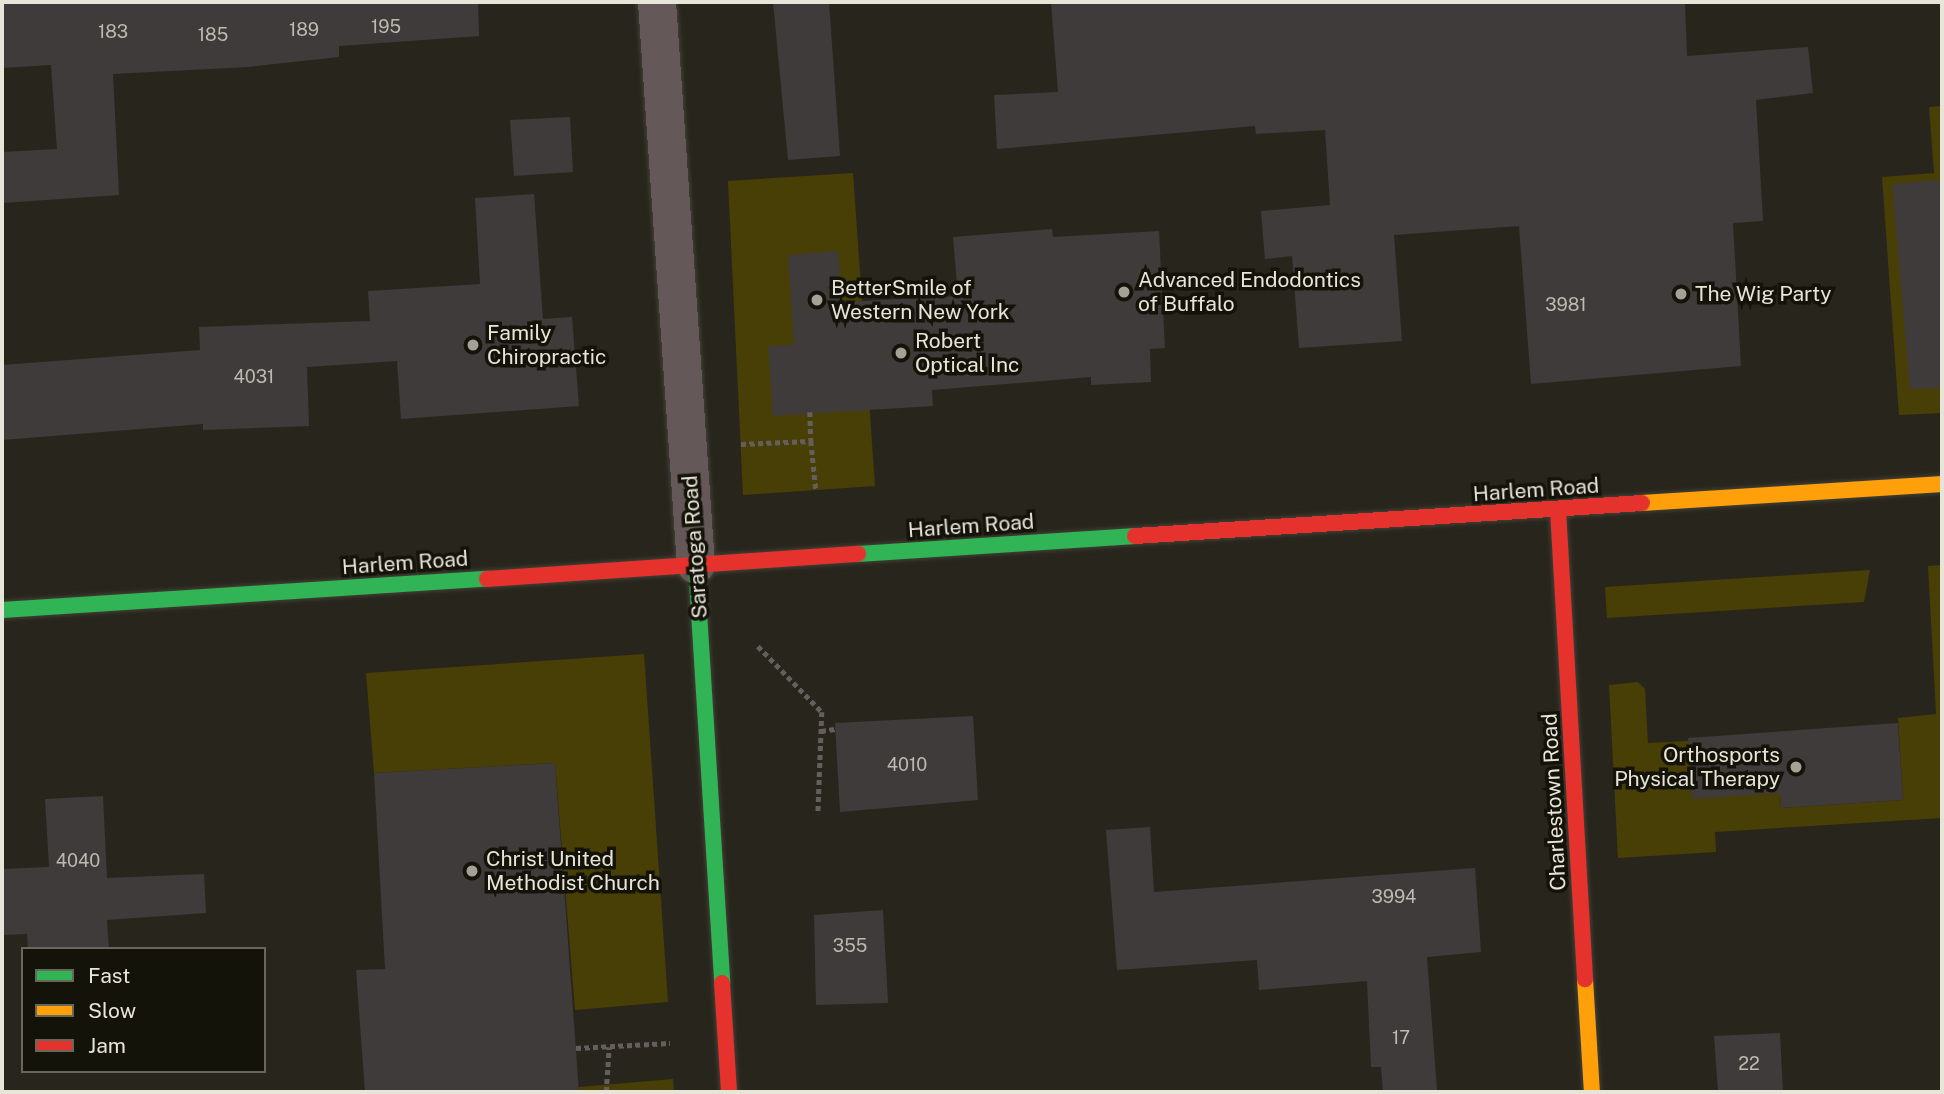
<!DOCTYPE html>
<html>
<head>
<meta charset="utf-8">
<style>
	body { margin:0 }
	#map { position:relative; width:1944px; height:1094px; overflow:hidden; background:#28261c; font-family:"Public Sans",sans-serif }
	div>[style] { position:absolute }
	[style*='--x'] { left:calc(var(--x)*1px); top:calc(var(--y)*1px); width:calc(var(--w)*1px); rotate:calc(var(--a)*1deg) }
	.green>* { inset:0; background:#483f06 }
	.building>* { inset:0; background:#3e3b3a }
	.path>* { height:4.5px; margin-top:-2.25px; transform-origin:0; background:repeating-linear-gradient(90deg,#665e5c 0 5px,transparent 0 8.5px) }
	.roads { filter:drop-shadow(0 0 2px #424037) drop-shadow(0 0 2px #424037) }
	.street>* { height:38px; margin:-19px; padding:0 19px; transform-origin:19px; border-radius:19px; background:#645858 }
	.fast>* { height:16px; margin:-8px; padding:0 8px; transform-origin:8px; border-radius:8px; background:#30b455 }
	.slow>* { height:16px; margin:-8px; padding:0 8px; transform-origin:8px; border-radius:8px; background:#ff9f0a }
	.jam>* { height:16px; margin:-8px; padding:0 8px; transform-origin:8px; border-radius:8px; background:#e5322d }
	.dots>* { width:19px; height:19px; translate:-50% -50%; box-sizing:border-box; border:4px solid #14130a; border-radius:50% }
	span { translate:-50% -50%; white-space:nowrap; text-align:center; line-height:1.15; -webkit-text-stroke:7px #14130a; paint-order:stroke }
	.number-label { font-size:18px; color:#bdbab0 }
	.number-label span { -webkit-text-stroke-width:0 }
	.poi-label { font-size:21px; color:#e7e4d8 }
	.left { translate:0 -50%; text-align:left }
	.right { translate:-100% -50%; text-align:right }
	.street-label { font-size:21px; color:#e7e4d8 }
	.frame { position:absolute; inset:0; border:4px solid #e7e4d8; pointer-events:none }
	.legend { position:absolute; left:21px; top:947px; width:245px; height:126px; box-sizing:border-box; background:#14130a; border:2px solid #68675c; margin:0; padding:9px 12px; list-style:none; font-size:21px; color:#e7e4d8 }
	.legend li { display:flex; align-items:center; gap:14px; height:35px }
	.legend b { width:35px; border:2px solid #68675c }
</style>
</head>
<body>
<div id="map">
	<div class="green">
		<div style="clip-path:polygon(1942px 106px,1942px 413px,1899px 415px,1882px 177px,1934px 173px,1929px 107px)"></div>
		<div style="clip-path:polygon(853px 173px,875px 486px,743px 495px,728px 181px)"></div>
		<div style="clip-path:polygon(1942px 565px,1942px 818px,1715px 832px,1716px 852px,1618px 858px,1609px 685px,1638px 682px,1645px 689px,1648px 743px,1688px 741px,1780px 793px,1781px 808px,1903px 800px,1898px 718px,1936px 714px,1928px 566px)"></div>
		<div style="clip-path:polygon(1870px 570px,1864px 602px,1607px 618px,1605px 587px)"></div>
		<div style="clip-path:polygon(644px 654px,668px 1002px,575px 1010px,555px 763px,374px 773px,366px 673px)"></div>
		<div style="clip-path:polygon(673px 1079px,674px 1092px,579px 1092px,579px 1087px)"></div>
	</div>
	<div class="building">
		<div style="clip-path:polygon(2px 2px,478px 2px,479px 36px,339px 46px,339px 57px,248px 67px,113px 74px,119px 195px,2px 203px,2px 152px,57px 149px,51px 65px,2px 68px)"></div>
		<div style="clip-path:polygon(773px 2px,829px 2px,840px 156px,788px 160px)"></div>
		<div style="clip-path:polygon(1051px 2px,1685px 2px,1687px 56px,1808px 47px,1813px 93px,1756px 100px,1763px 221px,1733px 223px,1741px 366px,1531px 384px,1519px 226px,1394px 235px,1402px 341px,1299px 348px,1292px 256px,1265px 259px,1261px 211px,1330px 205px,1325px 130px,1256px 134px,1255px 126px,997px 149px,994px 95px,1058px 92px)"></div>
		<div style="clip-path:polygon(570px 117px,573px 172px,514px 176px,510px 120px)"></div>
		<div style="clip-path:polygon(1942px 180px,1942px 388px,1910px 389px,1892px 184px)"></div>
		<div style="clip-path:polygon(534px 194px,543px 319px,572px 317px,579px 406px,401px 419px,397px 361px,307px 367px,309px 426px,203px 430px,203px 424px,2px 440px,2px 365px,200px 350px,199px 327px,370px 321px,368px 291px,480px 284px,475px 198px)"></div>
		<div style="clip-path:polygon(1052px 229px,1053px 237px,1159px 231px,1165px 348px,1150px 349px,1151px 382px,1091px 385px,1091px 377px,932px 390px,933px 406px,773px 416px,768px 346px,794px 345px,788px 255px,838px 251px,842px 302px,958px 296px,953px 237px)"></div>
		<div style="clip-path:polygon(973px 716px,978px 800px,840px 812px,835px 723px)"></div>
		<div style="clip-path:polygon(1898px 723px,1903px 800px,1781px 808px,1780px 793px,1692px 799px,1688px 738px)"></div>
		<div style="clip-path:polygon(555px 763px,579px 1092px,365px 1092px,356px 970px,385px 969px,374px 773px)"></div>
		<div style="clip-path:polygon(103px 796px,107px 878px,204px 874px,206px 913px,107px 920px,109px 949px,28px 949px,27px 934px,2px 935px,2px 869px,49px 867px,45px 799px)"></div>
		<div style="clip-path:polygon(1150px 827px,1154px 892px,1475px 868px,1481px 952px,1427px 957px,1437px 1090px,1383px 1092px,1381px 1067px,1371px 1067px,1367px 981px,1259px 990px,1257px 960px,1117px 970px,1106px 830px)"></div>
		<div style="clip-path:polygon(883px 910px,888px 1003px,816px 1005px,814px 915px)"></div>
		<div style="clip-path:polygon(1780px 1033px,1783px 1092px,1718px 1092px,1714px 1036px)"></div>
	</div>
	<div class="path">
		<div style="--x:810;--y:412;--w:29;--a:88"></div>
		<div style="--x:741;--y:444;--w:70;--a:-2.5"></div>
		<div style="--x:811;--y:441;--w:49;--a:84.2"></div>
		<div style="--x:758;--y:646;--w:92;--a:45.9"></div>
		<div style="--x:822;--y:712;--w:102;--a:92.2"></div>
		<div style="--x:821;--y:731;--w:14;--a:-8"></div>
		<div style="--x:576;--y:1048;--w:94;--a:-3"></div>
		<div style="--x:606;--y:1092;--w:45;--a:-86.2"></div>
	</div>
	<div class="roads">
		<div class="street">
			<div style="--x:657;--y:2;--w:564;--a:86.04"></div>
		</div>
		<div class="fast">
			<div style="--x:858;--y:554;--w:278;--a:-3.7"></div>
			<div style="--x:696;--y:565;--w:419;--a:86.4"></div>
			<div style="--x:2;--y:610;--w:486;--a:-3.7"></div>
		</div>
		<div class="slow">
			<div style="--x:1642;--y:503;--w:301;--a:-3.6"></div>
			<div style="--x:1585;--y:979;--w:113;--a:86.5"></div>
		</div>
		<div class="jam">
			<div style="--x:1558;--y:510;--w:470;--a:86.7"></div>
			<div style="--x:1135;--y:536;--w:508;--a:-3.72"></div>
			<div style="--x:487;--y:579;--w:372;--a:-3.9"></div>
			<div style="--x:722;--y:983;--w:109;--a:86.3"></div>
		</div>
	</div>
	<div class="dots">
		<div style="left:1124px;top:292px;background:#a4a296"></div>
		<div style="left:1681px;top:294px;background:#a4a296"></div>
		<div style="left:817px;top:300px;background:#a4a296"></div>
		<div style="left:473px;top:345px;background:#a4a296"></div>
		<div style="left:901px;top:353px;background:#a4a296"></div>
		<div style="left:1796px;top:767px;background:#a4a296"></div>
		<div style="left:472px;top:871px;background:#a4a296"></div>
	</div>
	<div class="number-label">
		<span style="left:386px;top:27px">195</span>
		<span style="left:304px;top:30px">189</span>
		<span style="left:113px;top:32px">183</span>
		<span style="left:213px;top:35px">185</span>
		<span style="left:1566px;top:305px">3981</span>
		<span style="left:254px;top:377px">4031</span>
		<span style="left:907px;top:765px">4010</span>
		<span style="left:78px;top:861px">4040</span>
		<span style="left:1394px;top:897px">3994</span>
		<span style="left:850px;top:946px">355</span>
		<span style="left:1401px;top:1038px">17</span>
		<span style="left:1749px;top:1064px">22</span>
	</div>
	<div class="poi-label">
		<span class="left" style="left:1138px;top:292px">Advanced Endodontics<br>of Buffalo</span>
		<span class="left" style="left:831px;top:300px">BetterSmile of<br>Western New York</span>
		<span class="left" style="left:1695px;top:294px">The Wig Party</span>
		<span class="left" style="left:487px;top:345px">Family<br>Chiropractic</span>
		<span class="left" style="left:915px;top:353px">Robert<br>Optical Inc</span>
		<span class="right" style="left:1780px;top:767px">Orthosports<br>Physical Therapy</span>
		<span class="left" style="left:486px;top:871px">Christ United<br>Methodist Church</span>
	</div>
	<div class="street-label">
		<span style="left:1536px;top:490px;rotate:-4deg">Harlem Road</span>
		<span style="left:971px;top:526px;rotate:-4deg">Harlem Road</span>
		<span style="left:695px;top:547px;rotate:-94deg">Saratoga Road</span>
		<span style="left:405px;top:563px;rotate:-4deg">Harlem Road</span>
		<span style="left:1554px;top:802px;rotate:-93deg">Charlestown Road</span>
	</div>
	<div class="frame"></div>
	<ul class="legend">
	<li><b style="height:9px;background:#30b455"></b>Fast</li>
	<li><b style="height:9px;background:#ff9f0a"></b>Slow</li>
	<li><b style="height:9px;background:#e5322d"></b>Jam</li>
	</ul>
</div>
</body>
</html>
